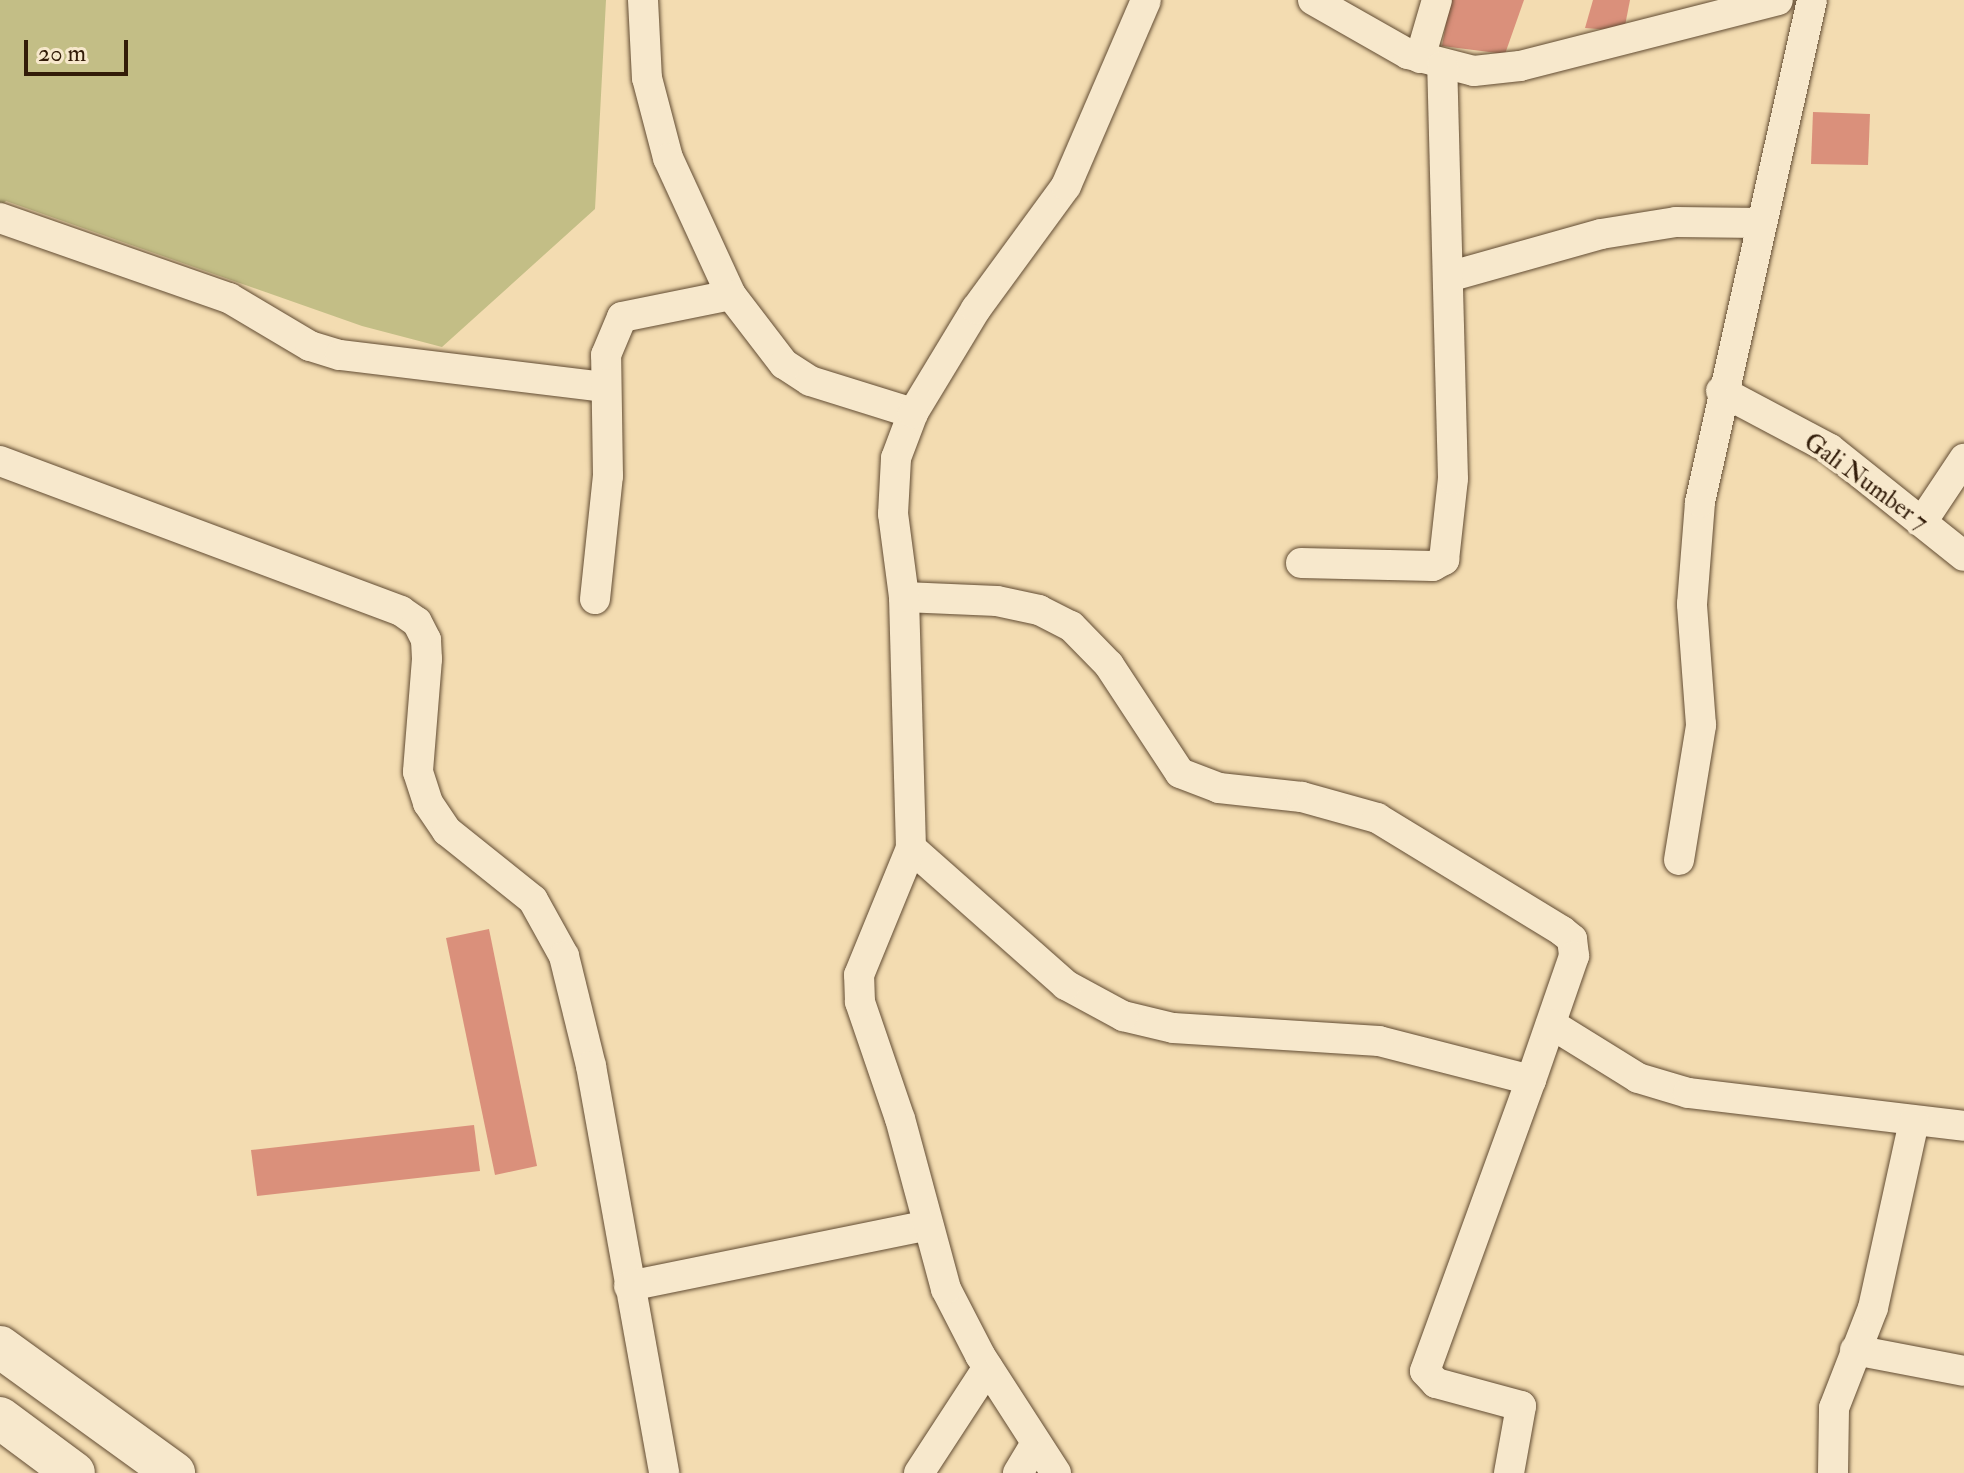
<!DOCTYPE html>
<html>
<head>
<meta charset="utf-8">
<style>
	body { margin:0 }
	#map { position:relative; width:1964px; height:1473px; overflow:hidden; background:#f3dcb1; font-family:"IM FELL Double Pica",serif }
	div>[style] { position:absolute }
	[style*='--x'] { left:calc(var(--x)*1px); top:calc(var(--y)*1px); width:calc(var(--w)*1px); rotate:calc(var(--a)*1deg) }
	.green>* { inset:0; background:#c3be86 }
	.building>* { inset:0; background:#da907b }
	.roads { filter:drop-shadow(0 0 2px #624c33) drop-shadow(0 0 2px #624c33) }
	.street>* { height:30px; margin:-15px; padding:0 15px; transform-origin:15px; border-radius:15px; background:#f7e8cc }
	.secondary>* { height:42px; margin:-21px; padding:0 21px; transform-origin:21px; border-radius:21px; background:#f7e8cc }
	span { translate:-50% -50%; white-space:nowrap; text-align:center; line-height:1.15; -webkit-text-stroke:8px #f7e8cc; paint-order:stroke }
	.street-label { font-size:24px; color:#321c09 }
	.scale { position:absolute; left:24px; top:40px; width:104px; height:36px; box-sizing:border-box; border:4px solid #321c09; border-top:0; padding-left:10px; font-size:24px; line-height:28px; white-space:nowrap; color:#321c09; -webkit-text-stroke:6px #f7e8cc; paint-order:stroke }
</style>
</head>
<body>
<div id="map">
	<div class="green">
		<div style="clip-path:polygon(0 0,606px 0,595px 209px,442px 347px,362px 326px,6px 201px,0 207px)"></div>
	</div>
	<div class="building">
		<div style="clip-path:polygon(1450px 0,1524px 0,1505px 54px,1442px 46px)"></div>
		<div style="clip-path:polygon(1593px 0,1630px 0,1624px 31px,1585px 28px)"></div>
		<div style="clip-path:polygon(1813px 112px,1870px 114px,1868px 165px,1811px 164px)"></div>
		<div style="clip-path:polygon(489px 929px,537px 1166px,495px 1175px,446px 938px)"></div>
		<div style="clip-path:polygon(474px 1125px,480px 1171px,257px 1196px,251px 1150px)"></div>
	</div>
	<div class="roads">
		<div class="street">
			<div style="--x:643;--y:0;--w:78;--a:87.1"></div>
			<div style="--x:647;--y:78;--w:83;--a:75.3"></div>
			<div style="--x:668;--y:158;--w:151;--a:65.3"></div>
			<div style="--x:1313;--y:0;--w:109;--a:29.6"></div>
			<div style="--x:1408;--y:54;--w:68;--a:14.4"></div>
			<div style="--x:1474;--y:71;--w:46;--a:-6.2"></div>
			<div style="--x:1520;--y:66;--w:266;--a:-14.3"></div>
			<div style="--x:1420;--y:58;--w:60;--a:-73.7"></div>
			<div style="--x:0;--y:218;--w:243;--a:19.3"></div>
			<div style="--x:229;--y:298;--w:94;--a:30.7"></div>
			<div style="--x:310;--y:346;--w:31;--a:17"></div>
			<div style="--x:340;--y:355;--w:267;--a:6.9"></div>
			<div style="--x:1448;--y:277;--w:159;--a:-15.7"></div>
			<div style="--x:1601;--y:234;--w:76;--a:-9.1"></div>
			<div style="--x:1676;--y:222;--w:84;--a:0.7"></div>
			<div style="--x:1721;--y:391;--w:123;--a:28"></div>
			<div style="--x:1830;--y:449;--w:171;--a:38.6"></div>
			<div style="--x:0;--y:461;--w:428;--a:20.5"></div>
			<div style="--x:401;--y:611;--w:19;--a:35"></div>
			<div style="--x:417;--y:622;--w:20;--a:63"></div>
			<div style="--x:426;--y:640;--w:19;--a:87"></div>
			<div style="--x:427;--y:659;--w:113;--a:94.6"></div>
			<div style="--x:418;--y:772;--w:33;--a:72"></div>
			<div style="--x:428;--y:803;--w:34;--a:56"></div>
			<div style="--x:447;--y:831;--w:110;--a:38.7"></div>
			<div style="--x:533;--y:900;--w:64;--a:61"></div>
			<div style="--x:564;--y:956;--w:113;--a:76.2"></div>
			<div style="--x:591;--y:1066;--w:413;--a:79.8"></div>
			<div style="--x:1922;--y:522;--w:76;--a:-56.3"></div>
			<div style="--x:1301;--y:563;--w:132;--a:1.3"></div>
			<div style="--x:1433;--y:566;--w:13;--a:-29"></div>
			<div style="--x:1444;--y:560;--w:81;--a:-83.7"></div>
			<div style="--x:1453;--y:479;--w:413;--a:-91.5"></div>
			<div style="--x:904;--y:597;--w:93;--a:2.5"></div>
			<div style="--x:997;--y:601;--w:43;--a:12.1"></div>
			<div style="--x:1039;--y:610;--w:36;--a:27"></div>
			<div style="--x:1071;--y:626;--w:54;--a:45.7"></div>
			<div style="--x:1109;--y:665;--w:129;--a:56.7"></div>
			<div style="--x:1180;--y:773;--w:42;--a:21"></div>
			<div style="--x:1219;--y:788;--w:83;--a:6.2"></div>
			<div style="--x:1302;--y:797;--w:78;--a:15.6"></div>
			<div style="--x:1377;--y:818;--w:217;--a:31.4"></div>
			<div style="--x:1562;--y:931;--w:13;--a:39"></div>
			<div style="--x:1572;--y:939;--w:17;--a:83"></div>
			<div style="--x:1574;--y:956;--w:131;--a:109.1"></div>
			<div style="--x:1531;--y:1080;--w:157;--a:-165.6"></div>
			<div style="--x:1379;--y:1041;--w:206;--a:-176.4"></div>
			<div style="--x:1173;--y:1028;--w:51;--a:-166.5"></div>
			<div style="--x:1123;--y:1016;--w:65;--a:-151.5"></div>
			<div style="--x:1066;--y:985;--w:207;--a:-138.5"></div>
			<div style="--x:595;--y:599;--w:124;--a:-84"></div>
			<div style="--x:608;--y:476;--w:121;--a:-90.9"></div>
			<div style="--x:606;--y:355;--w:41;--a:-67.2"></div>
			<div style="--x:622;--y:317;--w:111;--a:-11.4"></div>
			<div style="--x:731;--y:295;--w:87;--a:52.5"></div>
			<div style="--x:784;--y:364;--w:31;--a:33"></div>
			<div style="--x:810;--y:381;--w:108;--a:17.3"></div>
			<div style="--x:1679;--y:860;--w:137;--a:-80.7"></div>
			<div style="--x:1701;--y:725;--w:121;--a:-94.3"></div>
			<div style="--x:1692;--y:604;--w:102;--a:-85.5"></div>
			<div style="--x:1700;--y:502;--w:514;--a:-77.42"></div>
			<div style="--x:1551;--y:1024;--w:102;--a:31.8"></div>
			<div style="--x:1638;--y:1078;--w:52;--a:16.7"></div>
			<div style="--x:1688;--y:1093;--w:278;--a:6.8"></div>
			<div style="--x:629;--y:1286;--w:305;--a:-11.5"></div>
			<div style="--x:1855;--y:1350;--w:111;--a:10.9"></div>
			<div style="--x:919;--y:1473;--w:126;--a:-56.9"></div>
			<div style="--x:1018;--y:1473;--w:35;--a:-59"></div>
			<div style="--x:1056;--y:1473;--w:140;--a:-122.8"></div>
			<div style="--x:980;--y:1355;--w:74;--a:-117.3"></div>
			<div style="--x:946;--y:1289;--w:176;--a:-105.1"></div>
			<div style="--x:900;--y:1119;--w:124;--a:-108.9"></div>
			<div style="--x:860;--y:1002;--w:27;--a:-92"></div>
			<div style="--x:859;--y:975;--w:137;--a:-67.7"></div>
			<div style="--x:911;--y:848;--w:251;--a:-91.6"></div>
			<div style="--x:904;--y:597;--w:84;--a:-97.5"></div>
			<div style="--x:893;--y:514;--w:56;--a:-86.9"></div>
			<div style="--x:896;--y:458;--w:48;--a:-69.3"></div>
			<div style="--x:913;--y:413;--w:122;--a:-58.8"></div>
			<div style="--x:976;--y:309;--w:152;--a:-53.8"></div>
			<div style="--x:1066;--y:186;--w:202;--a:-66.7"></div>
			<div style="--x:1509;--y:1473;--w:68;--a:-79.8"></div>
			<div style="--x:1521;--y:1406;--w:88;--a:-164.9"></div>
			<div style="--x:1436;--y:1383;--w:16;--a:-133"></div>
			<div style="--x:1425;--y:1371;--w:310;--a:-70"></div>
			<div style="--x:1833;--y:1473;--w:65;--a:-89.1"></div>
			<div style="--x:1834;--y:1408;--w:107;--a:-68.7"></div>
			<div style="--x:1873;--y:1308;--w:191;--a:-77.6"></div>
		</div>
		<div class="secondary">
			<div style="--x:0;--y:1347;--w:215;--a:35.9"></div>
			<div style="--x:0;--y:1418;--w:92;--a:36.6"></div>
		</div>
	</div>
	<div class="street-label">
		<span style="left:1866px;top:482px;rotate:36deg">Gali Number 7</span>
	</div>
	<div class="scale">20 m</div>
</div>
</body>
</html>
